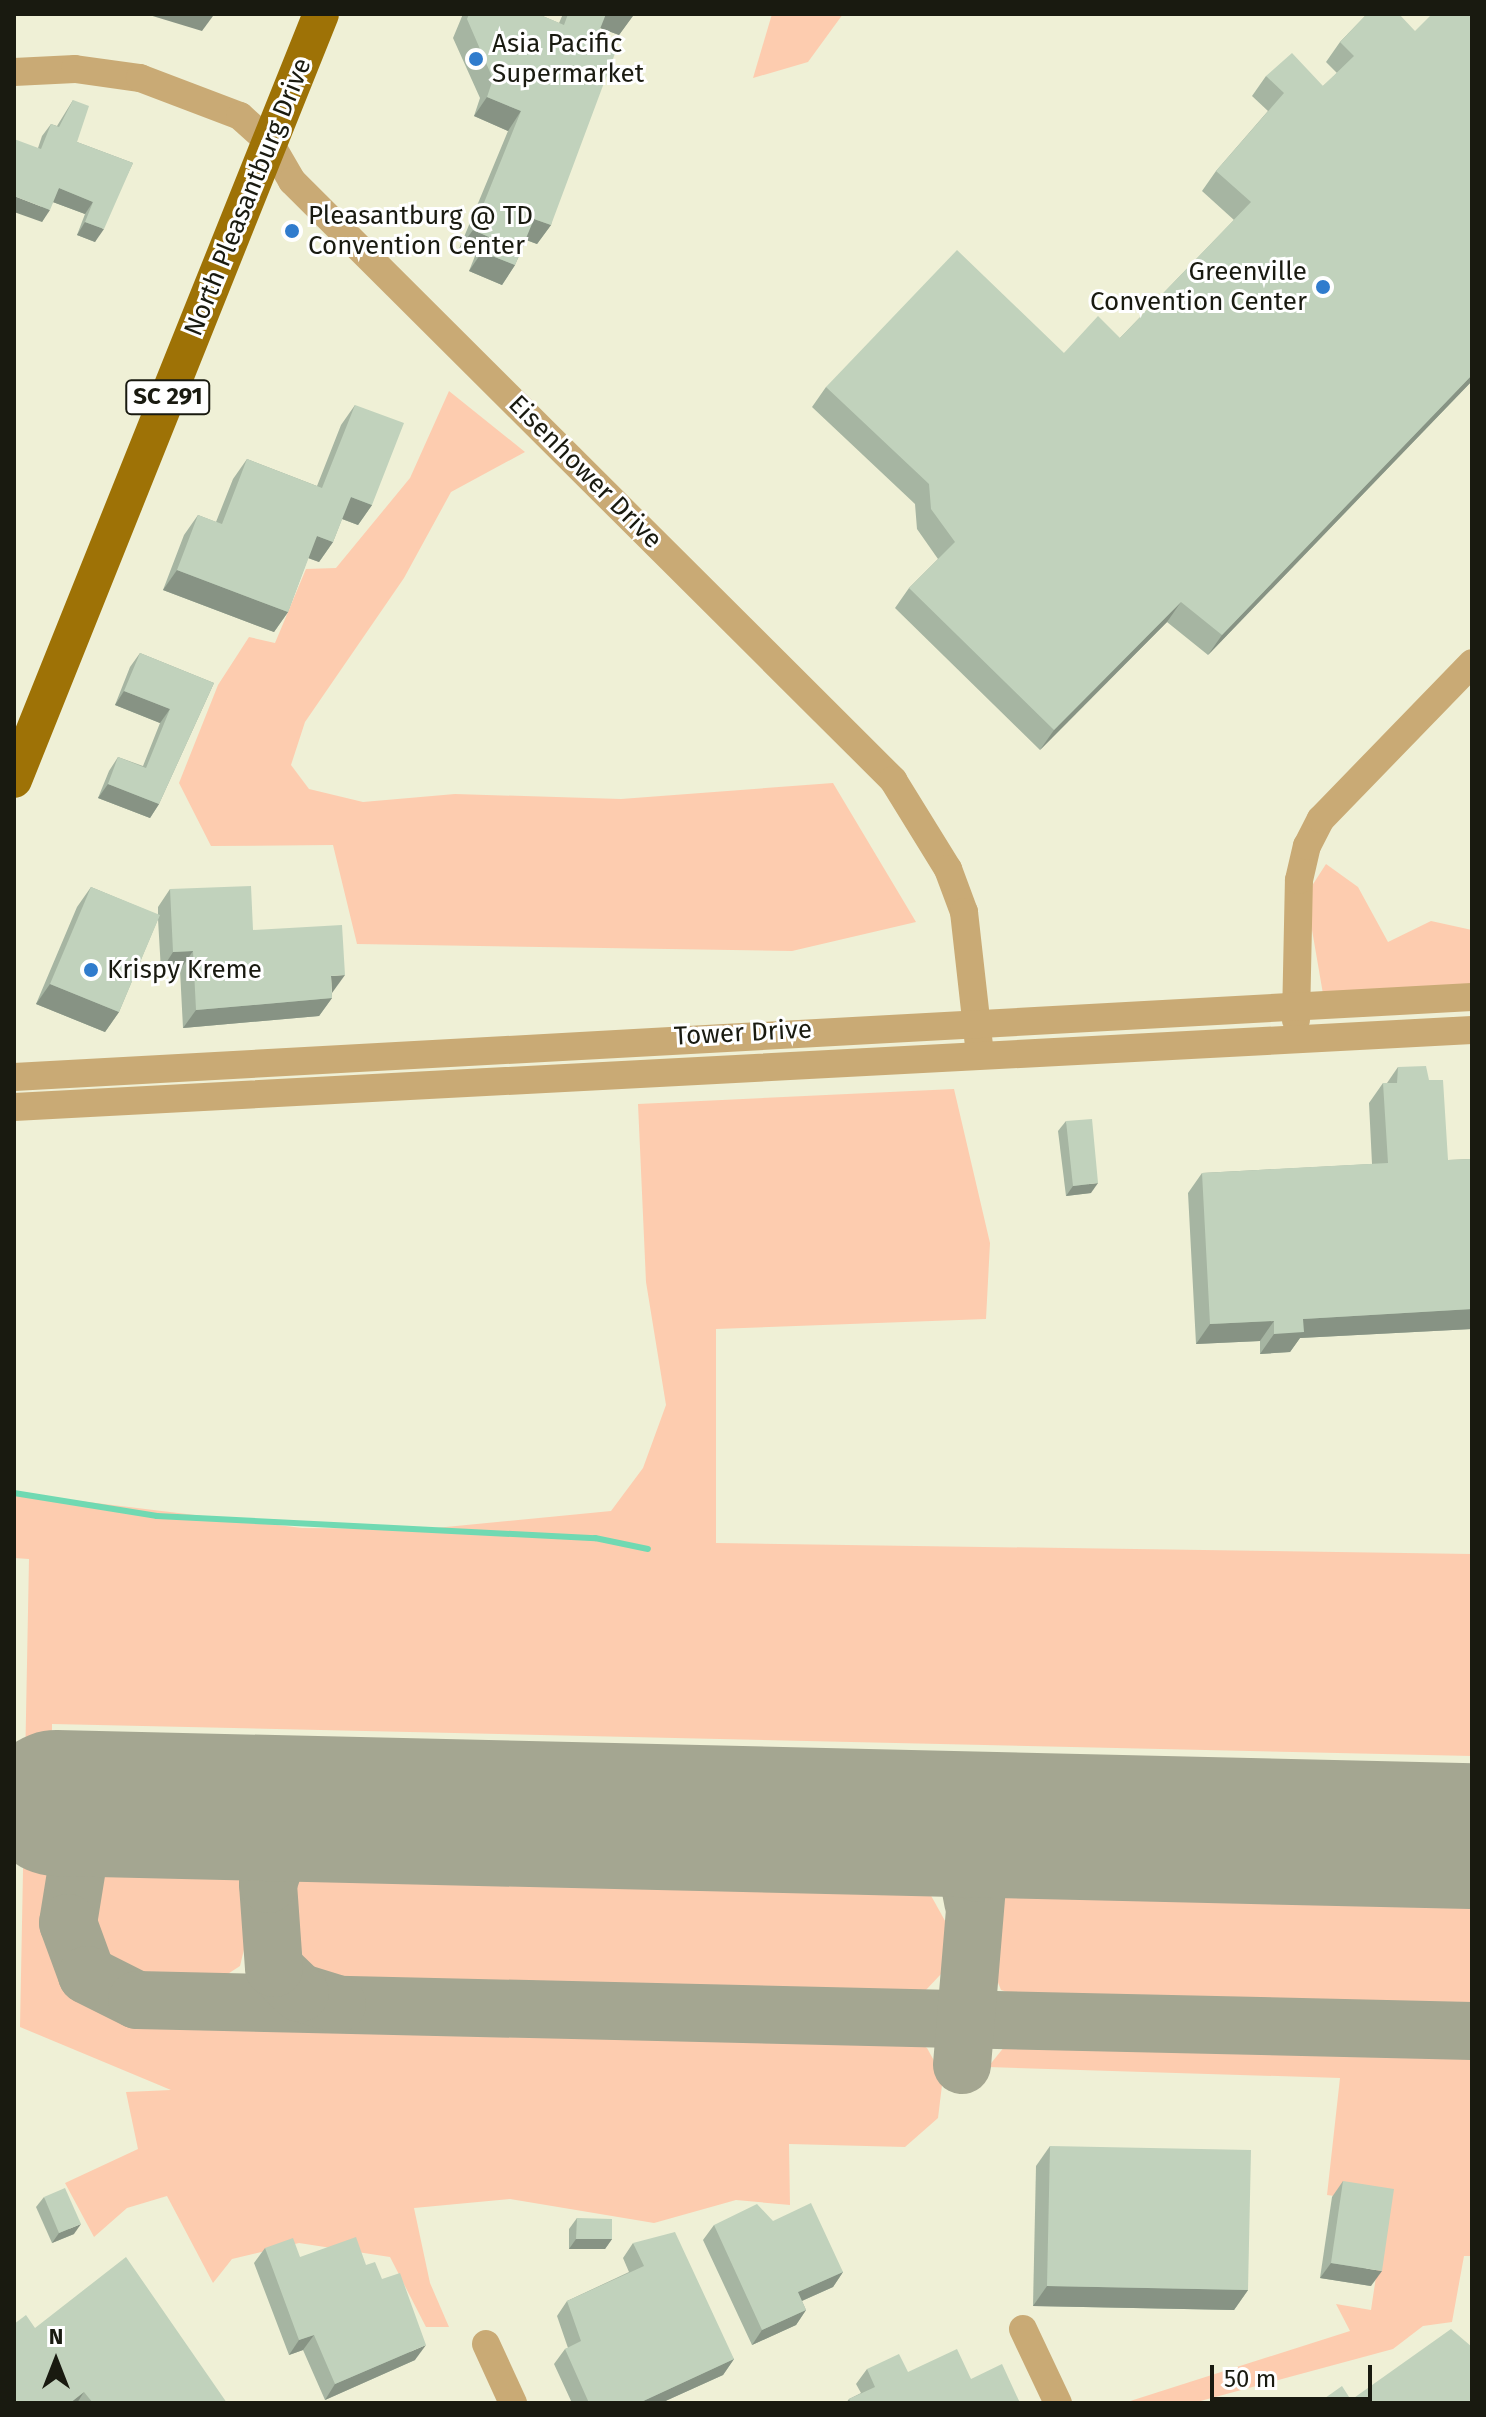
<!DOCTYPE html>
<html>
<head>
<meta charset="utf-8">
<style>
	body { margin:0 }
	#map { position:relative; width:1486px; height:2417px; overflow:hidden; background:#eff0d6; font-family:"Fira Sans",sans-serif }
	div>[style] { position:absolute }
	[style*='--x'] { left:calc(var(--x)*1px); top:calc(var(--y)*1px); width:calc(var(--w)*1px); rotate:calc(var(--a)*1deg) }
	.green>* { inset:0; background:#fdccaf }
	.stream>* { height:6px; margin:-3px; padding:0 3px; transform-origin:3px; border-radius:3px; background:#70d9b2 }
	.taxiway>* { height:58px; margin:-29px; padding:0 29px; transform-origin:29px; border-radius:29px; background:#a4a691 }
	.runway>* { height:146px; margin:-73px; padding:0 73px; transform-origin:73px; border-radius:73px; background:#a4a691 }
	.minor>* { height:28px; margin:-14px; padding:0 14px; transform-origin:14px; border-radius:14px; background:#c9aa75 }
	.major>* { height:36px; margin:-18px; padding:0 18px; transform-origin:18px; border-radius:18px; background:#9e7206 }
	.wall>* { inset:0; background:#a6b5a2 }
	.shaded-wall>* { inset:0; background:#879384 }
	.building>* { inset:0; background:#c1d2bc }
	.dots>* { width:22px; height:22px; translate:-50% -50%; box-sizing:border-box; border:4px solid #fff; border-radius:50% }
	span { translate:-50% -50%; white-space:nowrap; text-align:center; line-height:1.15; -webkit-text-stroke:6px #fff; paint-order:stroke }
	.shield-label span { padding:2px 6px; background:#fff; border:2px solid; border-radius:6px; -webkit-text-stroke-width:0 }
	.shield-label { font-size:24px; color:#191a10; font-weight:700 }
	.poi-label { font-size:26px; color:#191a10 }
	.left { translate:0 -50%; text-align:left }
	.right { translate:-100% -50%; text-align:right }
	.street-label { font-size:26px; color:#191a10 }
	.frame { position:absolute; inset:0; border:16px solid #191a10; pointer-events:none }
	.north { position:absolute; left:16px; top:2321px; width:80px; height:80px; -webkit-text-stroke:6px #fff; paint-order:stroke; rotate:0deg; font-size:22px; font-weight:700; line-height:32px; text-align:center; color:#191a10 }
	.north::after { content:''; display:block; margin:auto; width:28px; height:36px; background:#191a10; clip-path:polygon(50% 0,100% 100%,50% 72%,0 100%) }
	.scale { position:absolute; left:1210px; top:2365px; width:162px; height:36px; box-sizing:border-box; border:4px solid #191a10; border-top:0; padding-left:10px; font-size:24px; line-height:28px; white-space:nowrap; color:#191a10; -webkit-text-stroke:6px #fff; paint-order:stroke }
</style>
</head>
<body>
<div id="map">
	<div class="green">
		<div style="clip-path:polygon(772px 14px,843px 14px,808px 62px,753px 78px)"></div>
		<div style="clip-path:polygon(449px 391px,525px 452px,451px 492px,404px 578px,305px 722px,291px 765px,309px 789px,363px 802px,455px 794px,621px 799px,833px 783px,916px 922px,792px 951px,357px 944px,333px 845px,211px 846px,179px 783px,218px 685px,249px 637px,275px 643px,306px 569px,336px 568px,410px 478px)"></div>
		<div style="clip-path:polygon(1326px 864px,1358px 887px,1388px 942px,1431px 921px,1472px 930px,1472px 987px,1323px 994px,1306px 895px)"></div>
		<div style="clip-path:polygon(954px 1089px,990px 1243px,986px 1319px,716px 1329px,716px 1543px,1472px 1554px,1472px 1756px,52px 1724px,51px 1950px,82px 2001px,111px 2016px,907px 2036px,927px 2048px,943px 2077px,938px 2118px,905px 2147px,789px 2144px,790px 2205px,736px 2200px,654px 2223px,510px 2199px,414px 2208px,430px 2283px,449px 2327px,426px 2327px,390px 2257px,299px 2243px,232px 2259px,213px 2283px,167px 2196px,127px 2208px,94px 2237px,65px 2183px,138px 2149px,126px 2092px,171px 2090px,20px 2027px,29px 1559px,14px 1558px,14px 1493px,302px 1528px,425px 1529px,611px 1511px,643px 1468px,666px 1405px,646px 1282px,638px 1104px)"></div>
		<div style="clip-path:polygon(94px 1874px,244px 1878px,249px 1929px,240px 1966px,223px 1977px,182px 1981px,123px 1974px,103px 1960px,89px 1931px)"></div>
		<div style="clip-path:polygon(289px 1879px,929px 1892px,949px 1928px,949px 1951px,942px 1973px,924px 1992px,893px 1996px,331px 1984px,313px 1980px,290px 1954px)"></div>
		<div style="clip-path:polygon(1003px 1894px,1472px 1905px,1472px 2010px,1036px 2001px,1001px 1990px,988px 1958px)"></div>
		<div style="clip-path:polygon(1005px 2046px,1472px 2055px,1472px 2256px,1464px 2256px,1452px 2322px,1423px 2326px,1393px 2349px,1193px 2403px,1124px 2403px,1350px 2331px,1336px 2304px,1371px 2310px,1387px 2203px,1327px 2195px,1340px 2078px,988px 2067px)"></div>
	</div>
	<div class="stream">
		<div style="--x:14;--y:1493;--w:145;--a:9.1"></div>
		<div style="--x:157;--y:1516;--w:439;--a:2.9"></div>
		<div style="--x:595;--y:1538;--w:54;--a:11.7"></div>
	</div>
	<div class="taxiway">
		<div style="--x:138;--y:1805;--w:35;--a:162"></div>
		<div style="--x:105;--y:1816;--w:36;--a:132"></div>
		<div style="--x:81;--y:1843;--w:81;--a:99.2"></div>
		<div style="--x:68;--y:1923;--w:55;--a:69.9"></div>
		<div style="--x:87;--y:1975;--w:56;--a:26.6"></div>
		<div style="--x:137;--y:2000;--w:1335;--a:1.33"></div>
		<div style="--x:907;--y:1823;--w:47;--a:25.5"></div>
		<div style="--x:949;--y:1843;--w:32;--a:56"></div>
		<div style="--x:967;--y:1870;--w:33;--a:79"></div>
		<div style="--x:337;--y:2004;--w:39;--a:-163"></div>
		<div style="--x:300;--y:1993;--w:36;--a:-136"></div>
		<div style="--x:274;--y:1968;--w:84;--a:-94.1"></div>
		<div style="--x:268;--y:1884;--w:41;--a:-71.6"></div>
		<div style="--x:281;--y:1845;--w:29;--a:-49"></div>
		<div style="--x:300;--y:1823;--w:47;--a:-16.1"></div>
		<div style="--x:962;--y:2065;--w:193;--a:-85.2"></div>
		<div style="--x:978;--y:1873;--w:42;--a:-54.8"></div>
		<div style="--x:1002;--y:1839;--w:47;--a:-16.1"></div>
	</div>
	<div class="runway">
		<div style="--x:56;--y:1803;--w:1416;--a:1.34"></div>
	</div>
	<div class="minor">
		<div style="--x:14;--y:72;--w:61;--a:-2.8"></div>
		<div style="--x:75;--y:69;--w:66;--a:7.9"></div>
		<div style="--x:140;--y:78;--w:107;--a:20.8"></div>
		<div style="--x:240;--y:116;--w:40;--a:42"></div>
		<div style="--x:270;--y:143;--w:44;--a:59.9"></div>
		<div style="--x:292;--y:181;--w:849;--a:44.9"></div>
		<div style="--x:893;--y:780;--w:105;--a:58.3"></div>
		<div style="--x:948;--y:869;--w:46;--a:69.6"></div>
		<div style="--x:964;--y:912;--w:144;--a:83.6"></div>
		<div style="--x:1296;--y:1020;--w:140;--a:-88.8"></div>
		<div style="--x:1299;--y:880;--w:35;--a:-77"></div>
		<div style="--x:1307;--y:846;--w:30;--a:-63"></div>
		<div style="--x:1321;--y:819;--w:217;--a:-45.9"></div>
		<div style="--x:14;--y:1077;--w:1460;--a:-3.14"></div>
		<div style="--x:14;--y:1107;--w:1460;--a:-3.02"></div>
		<div style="--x:1023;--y:2329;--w:82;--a:64.7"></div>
		<div style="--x:486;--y:2344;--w:65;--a:65.4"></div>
	</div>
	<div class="major">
		<div style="--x:14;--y:780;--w:825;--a:-68.16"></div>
	</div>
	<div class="wall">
		<div style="clip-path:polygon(463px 14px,538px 14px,559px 23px,563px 14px,634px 14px,619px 35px,600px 28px,596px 39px,551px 225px,537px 244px,526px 240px,515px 265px,502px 285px,469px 271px,475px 256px,459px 249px,508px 131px,474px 116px,480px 98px,453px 38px)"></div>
		<div style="clip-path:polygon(1367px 14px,1472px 381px,1208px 655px,1167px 622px,1040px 750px,895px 608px,909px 588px,938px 559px,917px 529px,915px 504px,812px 407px,826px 387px,1064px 353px,1120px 338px,1234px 220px,1202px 191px,1216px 171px,1268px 111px,1252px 96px,1266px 76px,1323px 86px,1337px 73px,1326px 62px,1340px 42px)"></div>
		<div style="clip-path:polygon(73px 100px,77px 142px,133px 163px,95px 242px,77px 235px,85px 214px,53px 202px,42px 222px,38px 148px,42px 136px,51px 124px,57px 126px)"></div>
		<div style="clip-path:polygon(355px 405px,372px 505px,358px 525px,342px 519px,333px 542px,319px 562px,308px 558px,288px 612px,274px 632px,163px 590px,184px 535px,198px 515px,216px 522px,233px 479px,247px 459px,317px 486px,341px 425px)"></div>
		<div style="clip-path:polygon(140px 653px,214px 683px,159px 804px,150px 818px,98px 798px,109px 771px,118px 757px,143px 766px,160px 723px,115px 705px,130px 667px)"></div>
		<div style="clip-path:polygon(91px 887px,158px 915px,158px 907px,170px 889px,253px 930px,332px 993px,332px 998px,319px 1016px,183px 1028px,180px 970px,161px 971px,158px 919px,119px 1012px,105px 1032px,36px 1004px,77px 907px)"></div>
		<div style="clip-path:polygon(1398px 1067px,1448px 1160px,1472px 1159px,1472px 1329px,1300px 1338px,1290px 1352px,1260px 1354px,1260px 1341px,1196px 1344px,1188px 1193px,1202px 1173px,1372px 1164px,1369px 1103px,1383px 1083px,1387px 1083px)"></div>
		<div style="clip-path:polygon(1066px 1121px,1091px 1193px,1066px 1196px,1058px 1131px)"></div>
		<div style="clip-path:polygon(1050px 2146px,1248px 2290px,1234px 2310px,1033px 2306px,1036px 2166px)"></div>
		<div style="clip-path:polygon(1343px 2181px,1371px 2286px,1320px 2278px,1332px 2197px)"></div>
		<div style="clip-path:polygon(44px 2197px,74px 2234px,52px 2243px,36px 2207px)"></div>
		<div style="clip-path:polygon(577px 2218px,612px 2239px,605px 2249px,569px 2249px,569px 2229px)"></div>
		<div style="clip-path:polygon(773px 2221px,843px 2272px,833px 2287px,802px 2301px,806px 2310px,796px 2325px,752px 2345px,703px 2240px,714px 2225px)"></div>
		<div style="clip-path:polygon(633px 2243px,734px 2359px,723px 2375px,661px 2403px,572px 2403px,554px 2364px,565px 2349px,568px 2348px,557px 2316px,567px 2301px,629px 2272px,623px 2258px)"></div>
		<div style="clip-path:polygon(265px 2248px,300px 2257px,366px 2265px,415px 2360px,325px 2400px,303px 2350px,289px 2355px,254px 2263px)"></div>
		<div style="clip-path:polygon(35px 2328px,227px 2403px,14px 2403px)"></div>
		<div style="clip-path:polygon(867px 2369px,971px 2379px,1020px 2403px,846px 2403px,849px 2399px,861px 2393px,856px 2384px)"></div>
	</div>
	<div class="shaded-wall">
		<div style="clip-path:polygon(146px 14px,207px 14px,213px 16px,202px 31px)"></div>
		<div style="clip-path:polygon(604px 14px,628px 14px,633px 16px,619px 35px,595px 26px)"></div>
		<div style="clip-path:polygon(487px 97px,521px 111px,508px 131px,474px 116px)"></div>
		<div style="clip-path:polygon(59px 188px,93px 202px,85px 214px,50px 201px)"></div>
		<div style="clip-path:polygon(14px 196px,50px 210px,42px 222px,14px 212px)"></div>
		<div style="clip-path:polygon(534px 219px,551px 225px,537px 244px,521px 238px)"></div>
		<div style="clip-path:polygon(85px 222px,104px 229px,95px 242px,77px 235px)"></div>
		<div style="clip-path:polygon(473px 230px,489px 237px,475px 256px,459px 249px)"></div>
		<div style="clip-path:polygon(482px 252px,515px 265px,502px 285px,469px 271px)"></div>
		<div style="clip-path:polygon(1472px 375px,1472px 381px,1208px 655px,1222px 635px)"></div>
		<div style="clip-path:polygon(351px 497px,372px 505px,358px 525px,337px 517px)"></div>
		<div style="clip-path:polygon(317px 536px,333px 542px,319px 562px,303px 556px)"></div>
		<div style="clip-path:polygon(177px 570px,288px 612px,274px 632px,163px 590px)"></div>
		<div style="clip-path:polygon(1181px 602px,1167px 622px,1040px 750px,1054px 730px)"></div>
		<div style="clip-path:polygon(124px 691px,170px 709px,160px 723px,115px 705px)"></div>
		<div style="clip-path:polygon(108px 784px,159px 804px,150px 818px,98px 798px)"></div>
		<div style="clip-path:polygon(193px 951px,180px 970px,161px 971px,173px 952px)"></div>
		<div style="clip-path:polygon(345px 975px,332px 993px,331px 976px)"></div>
		<div style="clip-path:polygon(50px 984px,119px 1012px,105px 1032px,36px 1004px)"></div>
		<div style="clip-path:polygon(332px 998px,319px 1016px,183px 1028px,196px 1010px)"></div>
		<div style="clip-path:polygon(1098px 1183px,1091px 1193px,1066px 1196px,1073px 1186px)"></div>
		<div style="clip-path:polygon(1472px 1309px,1472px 1329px,1300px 1338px,1290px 1352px,1260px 1354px,1274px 1334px,1303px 1319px)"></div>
		<div style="clip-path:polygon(1274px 1321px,1260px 1341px,1196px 1344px,1210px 1324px)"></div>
		<div style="clip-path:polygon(81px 2224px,74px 2234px,52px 2243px,59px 2233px)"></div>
		<div style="clip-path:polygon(576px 2239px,612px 2239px,605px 2249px,569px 2249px)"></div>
		<div style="clip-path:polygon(1331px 2263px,1382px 2271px,1371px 2286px,1320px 2278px)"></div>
		<div style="clip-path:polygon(843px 2272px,833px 2287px,788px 2307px,798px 2292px)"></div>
		<div style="clip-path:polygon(1047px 2286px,1248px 2290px,1234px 2310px,1033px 2306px)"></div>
		<div style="clip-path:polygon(806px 2310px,796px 2325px,752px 2345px,762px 2330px)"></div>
		<div style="clip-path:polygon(314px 2335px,303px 2350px,289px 2355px,299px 2340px)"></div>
		<div style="clip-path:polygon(426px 2345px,415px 2360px,325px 2400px,335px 2384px)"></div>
		<div style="clip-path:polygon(734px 2359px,723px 2375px,661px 2403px,639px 2403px)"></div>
		<div style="clip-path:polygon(84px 2392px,77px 2403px,70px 2403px)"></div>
	</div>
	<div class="building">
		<div style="clip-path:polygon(469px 14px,538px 14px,564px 25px,568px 14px,606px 14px,596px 39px,617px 48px,551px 225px,534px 219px,515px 265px,482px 252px,489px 237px,473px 230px,521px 111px,487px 97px,493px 79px,467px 19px)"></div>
		<div style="clip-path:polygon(1367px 14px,1382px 14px,1384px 16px,1387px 14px,1399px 14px,1415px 31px,1432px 14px,1472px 14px,1472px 375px,1222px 635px,1181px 602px,1054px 730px,909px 588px,955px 542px,931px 509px,929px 484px,826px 387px,957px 250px,1064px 353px,1098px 316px,1120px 338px,1251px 202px,1216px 171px,1284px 93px,1266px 76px,1292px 53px,1323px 86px,1354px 56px,1340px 42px)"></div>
		<div style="clip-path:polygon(73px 100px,89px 106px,77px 142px,133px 163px,104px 229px,85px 222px,93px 202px,59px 188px,50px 210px,14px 196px,14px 139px,41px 149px,51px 124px,59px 127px)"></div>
		<div style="clip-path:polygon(355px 405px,404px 423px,372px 505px,351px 497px,333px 542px,317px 536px,288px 612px,177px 570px,198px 515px,222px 524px,247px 459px,322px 488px)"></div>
		<div style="clip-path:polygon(140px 653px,214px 683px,159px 804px,108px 784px,118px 757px,146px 768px,170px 709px,124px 691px)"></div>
		<div style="clip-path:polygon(251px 886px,253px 930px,342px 925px,345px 975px,331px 976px,332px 998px,196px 1010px,193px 951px,173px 952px,170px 889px)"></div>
		<div style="clip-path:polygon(91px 887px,160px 915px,119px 1012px,50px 984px)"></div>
		<div style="clip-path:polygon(1426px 1066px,1429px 1080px,1443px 1080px,1448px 1160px,1472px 1159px,1472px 1309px,1303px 1319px,1304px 1332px,1274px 1334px,1274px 1321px,1210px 1324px,1202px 1173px,1388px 1163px,1383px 1083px,1397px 1083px,1398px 1067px)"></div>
		<div style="clip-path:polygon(1092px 1119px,1098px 1183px,1073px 1186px,1066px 1121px)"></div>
		<div style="clip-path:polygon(1050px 2146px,1251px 2150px,1248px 2290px,1047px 2286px)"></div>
		<div style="clip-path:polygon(1343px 2181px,1394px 2189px,1382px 2271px,1331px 2263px)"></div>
		<div style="clip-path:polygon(65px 2188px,81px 2224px,59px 2233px,44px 2197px)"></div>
		<div style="clip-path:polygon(811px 2203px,843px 2272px,798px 2292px,806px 2310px,762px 2330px,714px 2225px,757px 2204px,773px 2221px)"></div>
		<div style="clip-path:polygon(577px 2218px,612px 2219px,612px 2239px,576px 2239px)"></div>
		<div style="clip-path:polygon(675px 2232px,734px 2359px,639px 2403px,589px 2403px,565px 2349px,581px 2341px,567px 2301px,644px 2266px,633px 2243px)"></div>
		<div style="clip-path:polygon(356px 2237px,366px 2265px,375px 2262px,382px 2279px,400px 2273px,426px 2345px,335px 2384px,314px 2335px,299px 2340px,265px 2248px,293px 2238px,300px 2257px)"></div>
		<div style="clip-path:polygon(126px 2257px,227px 2403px,93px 2403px,84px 2392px,70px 2403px,14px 2403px,14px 2324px,26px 2315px,35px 2328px)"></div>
		<div style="clip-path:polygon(1451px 2329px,1472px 2347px,1472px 2403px,1318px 2403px,1342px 2386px,1351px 2400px)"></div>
		<div style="clip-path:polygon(957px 2349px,971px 2379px,1002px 2364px,1020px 2403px,851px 2403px,849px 2399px,875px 2387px,867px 2369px,899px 2354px,908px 2372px)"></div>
	</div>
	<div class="dots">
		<div style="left:476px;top:59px;background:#307ccd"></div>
		<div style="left:292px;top:231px;background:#307ccd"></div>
		<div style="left:1323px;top:287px;background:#307ccd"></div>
		<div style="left:91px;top:970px;background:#307ccd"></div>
	</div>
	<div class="shield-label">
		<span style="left:168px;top:397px">SC 291</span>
	</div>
	<div class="poi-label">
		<span class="left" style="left:492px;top:59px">Asia Pacific<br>Supermarket</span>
		<span class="left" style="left:308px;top:231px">Pleasantburg @ TD<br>Convention Center</span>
		<span class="right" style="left:1307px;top:287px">Greenville<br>Convention Center</span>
		<span class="left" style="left:107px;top:970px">Krispy Kreme</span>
	</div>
	<div class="street-label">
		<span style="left:248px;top:197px;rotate:-68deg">North Pleasantburg Drive</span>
		<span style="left:585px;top:472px;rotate:45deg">Eisenhower Drive</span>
		<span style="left:743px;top:1033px;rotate:-3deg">Tower Drive</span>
	</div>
	<div class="frame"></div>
	<div class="north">N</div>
	<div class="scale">50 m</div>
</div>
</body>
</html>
